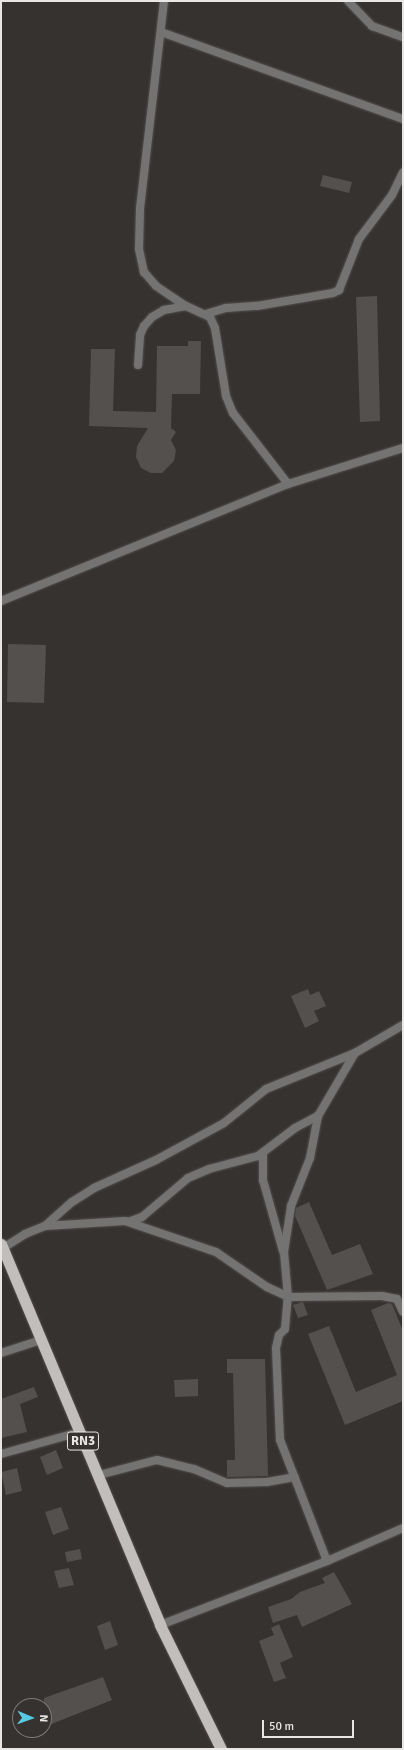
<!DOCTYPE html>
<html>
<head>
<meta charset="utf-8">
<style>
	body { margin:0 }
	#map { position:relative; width:404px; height:1750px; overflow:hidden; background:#363230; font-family:Signika,sans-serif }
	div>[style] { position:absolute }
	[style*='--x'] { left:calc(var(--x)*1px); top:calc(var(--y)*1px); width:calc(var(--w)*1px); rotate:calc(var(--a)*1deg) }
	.building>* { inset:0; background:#53504d }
	.roads { filter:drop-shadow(0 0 1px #534f4d) drop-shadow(0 0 1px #534f4d) }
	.minor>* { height:8px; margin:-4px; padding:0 4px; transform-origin:4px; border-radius:4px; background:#747372 }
	.trunk>* { height:11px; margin:-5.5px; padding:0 5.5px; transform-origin:5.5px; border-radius:5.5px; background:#c2bebb }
	span { translate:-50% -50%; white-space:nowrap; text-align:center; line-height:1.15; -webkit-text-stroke:3px #363230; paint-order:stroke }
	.shield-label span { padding:1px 3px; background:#363230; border:1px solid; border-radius:3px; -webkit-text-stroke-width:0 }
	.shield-label { font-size:13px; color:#e9e7e5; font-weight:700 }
	.frame { position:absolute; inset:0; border:2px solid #e9e7e5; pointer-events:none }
	.north { position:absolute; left:12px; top:1698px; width:40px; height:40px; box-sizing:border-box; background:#363230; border:1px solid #7e7a78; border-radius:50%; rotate:92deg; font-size:11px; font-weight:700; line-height:16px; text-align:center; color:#e9e7e5 }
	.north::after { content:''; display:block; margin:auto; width:14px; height:18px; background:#57c9e3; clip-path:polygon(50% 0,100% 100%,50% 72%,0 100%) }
	.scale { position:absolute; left:262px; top:1720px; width:92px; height:18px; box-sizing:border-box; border:2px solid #e9e7e5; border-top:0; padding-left:5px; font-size:12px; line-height:14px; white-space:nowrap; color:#e9e7e5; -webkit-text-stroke:3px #363230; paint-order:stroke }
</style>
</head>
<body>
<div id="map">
	<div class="building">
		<div style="clip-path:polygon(323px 175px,352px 182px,349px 193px,320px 186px)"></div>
		<div style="clip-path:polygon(377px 296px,380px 421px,360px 422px,356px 297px)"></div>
		<div style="clip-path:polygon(188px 341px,201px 341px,200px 394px,172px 394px,171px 428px,176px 432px,171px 440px,176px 450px,174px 461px,162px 473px,151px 473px,141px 468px,136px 457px,137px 446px,148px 428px,89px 426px,91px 349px,115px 349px,113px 411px,156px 412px,157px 346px,188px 346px)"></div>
		<div style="clip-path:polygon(8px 644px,46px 645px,44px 703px,7px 702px)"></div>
		<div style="clip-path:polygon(308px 989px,310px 995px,319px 991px,326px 1006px,314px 1011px,319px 1021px,305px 1028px,291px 996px)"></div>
		<div style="clip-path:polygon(309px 1202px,332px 1255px,360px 1244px,373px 1274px,327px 1290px,295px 1216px,296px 1208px)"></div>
		<div style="clip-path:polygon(303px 1302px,308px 1315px,298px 1318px,293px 1305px)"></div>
		<div style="clip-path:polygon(388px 1303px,392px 1304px,403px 1331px,403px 1401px,345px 1425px,308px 1334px,329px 1326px,356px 1392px,397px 1375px,371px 1310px)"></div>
		<div style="clip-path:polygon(227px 1359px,265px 1359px,268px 1476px,227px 1477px,227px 1460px,235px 1460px,233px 1373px,227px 1373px)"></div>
		<div style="clip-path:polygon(198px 1379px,198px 1396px,175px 1397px,174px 1380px)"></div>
		<div style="clip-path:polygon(34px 1387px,38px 1397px,20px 1404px,27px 1432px,1px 1438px,1px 1399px)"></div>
		<div style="clip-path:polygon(56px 1450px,63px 1468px,47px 1475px,40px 1457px)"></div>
		<div style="clip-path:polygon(17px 1468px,22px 1491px,6px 1495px,1px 1472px)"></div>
		<div style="clip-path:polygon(61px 1507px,69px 1529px,53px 1535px,45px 1512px)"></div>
		<div style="clip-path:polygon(80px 1549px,82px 1559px,67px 1562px,65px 1552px)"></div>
		<div style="clip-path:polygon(69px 1568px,74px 1585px,59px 1588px,54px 1571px)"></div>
		<div style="clip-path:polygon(334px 1572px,352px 1604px,302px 1627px,297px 1615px,273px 1623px,268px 1607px,291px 1599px,300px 1592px,325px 1583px,322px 1578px)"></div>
		<div style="clip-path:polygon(110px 1621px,118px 1645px,105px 1650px,97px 1626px)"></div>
		<div style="clip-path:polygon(279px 1624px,293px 1657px,280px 1663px,286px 1678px,274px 1682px,259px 1641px,274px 1635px,271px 1628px)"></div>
		<div style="clip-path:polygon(103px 1677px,112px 1700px,44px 1727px,44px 1698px)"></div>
	</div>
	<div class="roads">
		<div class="minor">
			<div style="--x:164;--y:1;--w:209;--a:96.6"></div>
			<div style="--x:140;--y:209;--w:40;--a:91.4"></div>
			<div style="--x:139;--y:249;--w:24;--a:78"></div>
			<div style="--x:144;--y:272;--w:18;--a:49"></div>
			<div style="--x:156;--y:286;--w:36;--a:34"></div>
			<div style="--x:186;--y:306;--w:26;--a:25"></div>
			<div style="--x:210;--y:317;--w:12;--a:66"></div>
			<div style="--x:215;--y:328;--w:69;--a:80.8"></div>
			<div style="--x:226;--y:396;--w:18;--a:68"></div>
			<div style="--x:233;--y:413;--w:90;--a:52.2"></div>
			<div style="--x:348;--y:1;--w:35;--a:46"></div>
			<div style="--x:372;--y:26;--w:33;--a:20"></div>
			<div style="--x:161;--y:32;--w:257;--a:19.8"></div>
			<div style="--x:206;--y:314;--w:21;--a:-17"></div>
			<div style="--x:226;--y:308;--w:31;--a:-4"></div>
			<div style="--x:257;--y:306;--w:77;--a:-9.7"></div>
			<div style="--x:333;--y:293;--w:7;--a:-27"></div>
			<div style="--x:339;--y:290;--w:55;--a:-68.6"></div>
			<div style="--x:359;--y:239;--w:55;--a:-53.1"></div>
			<div style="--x:392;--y:195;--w:25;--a:-64"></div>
			<div style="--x:138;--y:365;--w:30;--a:-86"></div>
			<div style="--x:140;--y:335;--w:10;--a:-66"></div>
			<div style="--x:144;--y:326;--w:12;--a:-48"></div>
			<div style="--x:152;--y:317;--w:14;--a:-30"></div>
			<div style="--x:164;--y:310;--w:22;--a:-10"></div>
			<div style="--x:1;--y:601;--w:310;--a:-22.2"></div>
			<div style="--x:288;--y:484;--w:121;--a:-17.4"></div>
			<div style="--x:263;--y:1153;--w:27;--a:90"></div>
			<div style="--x:263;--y:1180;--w:74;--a:74.3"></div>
			<div style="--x:128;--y:1222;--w:15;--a:-20"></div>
			<div style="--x:142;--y:1217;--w:60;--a:-40.3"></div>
			<div style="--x:188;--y:1178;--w:23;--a:-23"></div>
			<div style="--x:209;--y:1169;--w:51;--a:-14.9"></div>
			<div style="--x:258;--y:1156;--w:46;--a:-37.1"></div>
			<div style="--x:295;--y:1128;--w:26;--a:-28"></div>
			<div style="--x:45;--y:1226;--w:36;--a:-42"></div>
			<div style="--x:72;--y:1202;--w:26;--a:-32"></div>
			<div style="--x:94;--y:1188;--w:68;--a:-24.3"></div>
			<div style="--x:156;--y:1160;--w:77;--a:-28.6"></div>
			<div style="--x:224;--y:1123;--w:54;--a:-39"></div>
			<div style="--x:266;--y:1089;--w:96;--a:-22"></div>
			<div style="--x:355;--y:1053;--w:56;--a:-30.3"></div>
			<div style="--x:3;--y:1248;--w:26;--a:-32"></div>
			<div style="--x:25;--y:1234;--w:22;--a:-22"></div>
			<div style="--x:45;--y:1226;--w:80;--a:-3.6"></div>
			<div style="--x:125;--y:1221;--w:96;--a:18.8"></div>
			<div style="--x:216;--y:1252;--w:62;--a:34.5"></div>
			<div style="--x:267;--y:1287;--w:23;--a:25"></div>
			<div style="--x:288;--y:1297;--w:94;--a:-0.6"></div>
			<div style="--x:382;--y:1296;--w:15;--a:11"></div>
			<div style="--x:397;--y:1299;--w:14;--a:65"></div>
			<div style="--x:1;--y:1353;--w:42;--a:-18"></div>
			<div style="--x:1;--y:1454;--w:82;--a:-15.6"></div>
			<div style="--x:99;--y:1475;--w:60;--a:-14.5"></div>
			<div style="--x:157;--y:1460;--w:38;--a:14"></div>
			<div style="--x:194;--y:1469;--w:36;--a:23"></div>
			<div style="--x:227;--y:1483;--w:40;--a:-1.4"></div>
			<div style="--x:267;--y:1482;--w:28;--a:-10"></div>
			<div style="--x:327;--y:1561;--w:130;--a:-111.2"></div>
			<div style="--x:280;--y:1440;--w:92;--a:-92.5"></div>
			<div style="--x:276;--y:1348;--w:13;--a:-77"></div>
			<div style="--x:279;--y:1335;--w:8;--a:-45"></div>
			<div style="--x:285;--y:1329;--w:32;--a:-85"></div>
			<div style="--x:288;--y:1297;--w:45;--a:-95.1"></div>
			<div style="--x:284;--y:1252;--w:47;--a:-81.3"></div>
			<div style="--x:291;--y:1206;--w:52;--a:-68.4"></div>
			<div style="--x:310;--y:1158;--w:43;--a:-79.2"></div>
			<div style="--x:318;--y:1116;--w:73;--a:-59.6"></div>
			<div style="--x:160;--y:1625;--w:179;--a:-21"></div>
			<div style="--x:327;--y:1561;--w:83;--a:-23.5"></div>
		</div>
		<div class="trunk">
			<div style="--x:1;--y:1244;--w:413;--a:67.3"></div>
			<div style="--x:160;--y:1625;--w:138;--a:63.8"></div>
		</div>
	</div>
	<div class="shield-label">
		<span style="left:83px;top:1441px">RN3</span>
	</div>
	<div class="frame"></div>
	<div class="north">N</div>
	<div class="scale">50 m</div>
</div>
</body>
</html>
